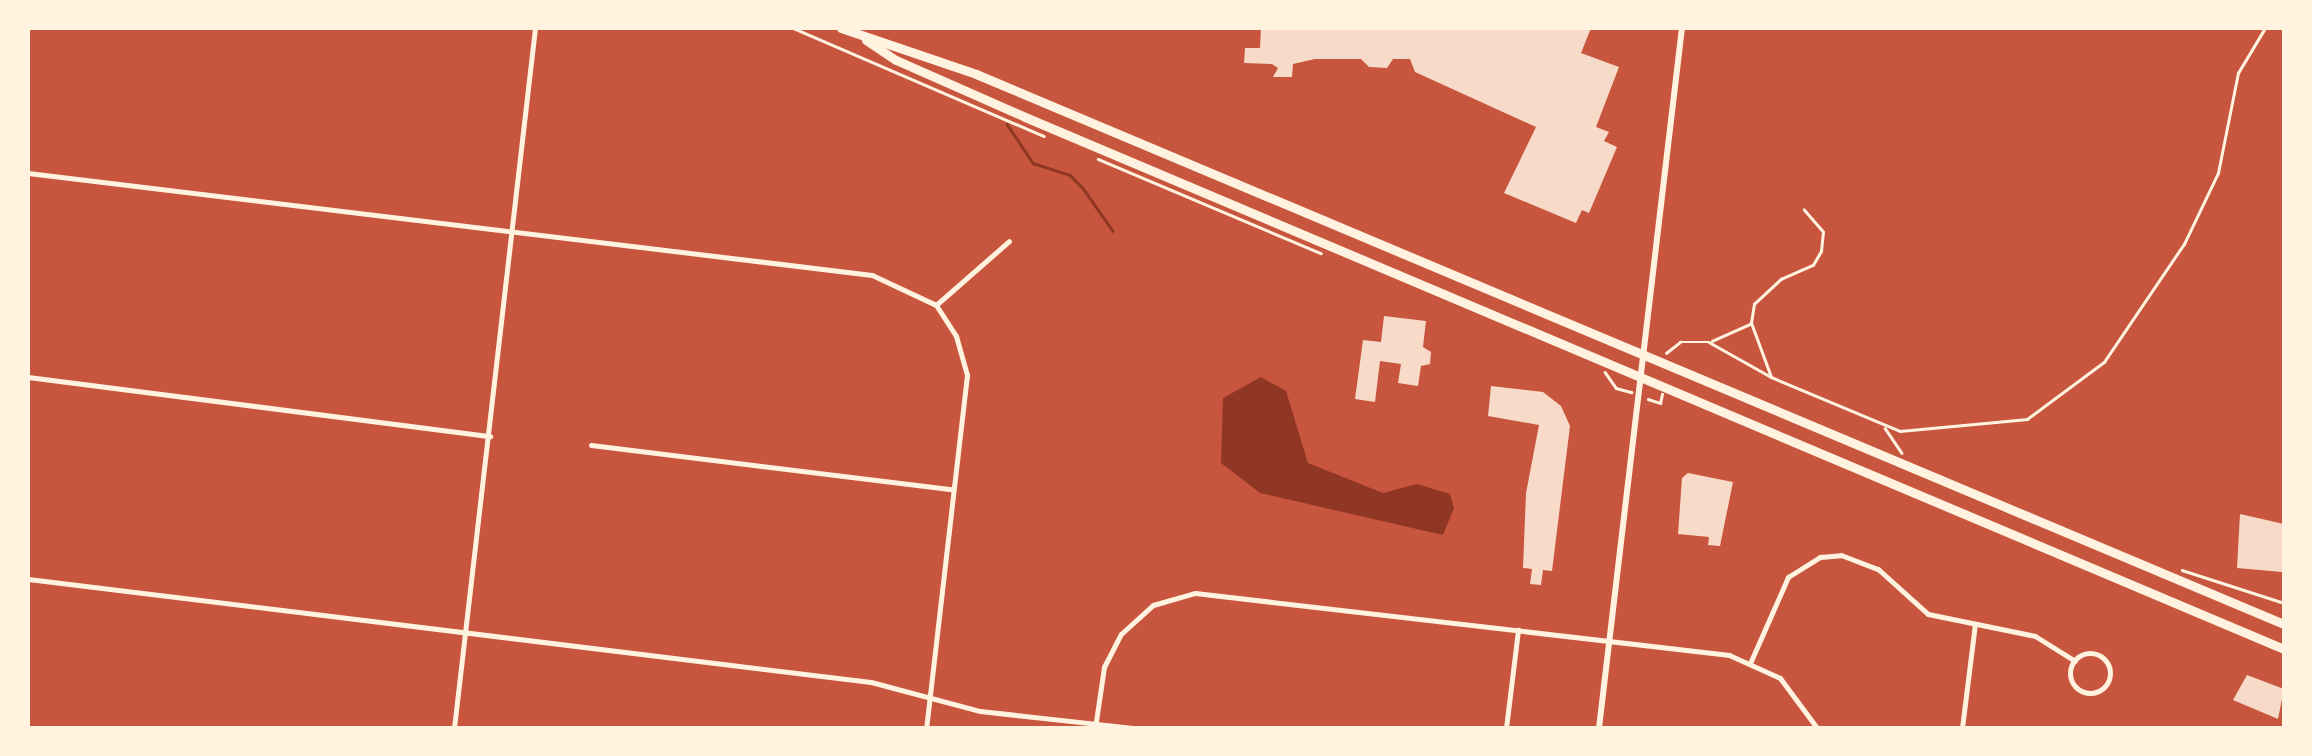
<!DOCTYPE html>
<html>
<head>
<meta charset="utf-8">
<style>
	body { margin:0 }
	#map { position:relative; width:2312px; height:756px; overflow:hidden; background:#c8553d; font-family:"Archivo Narrow",sans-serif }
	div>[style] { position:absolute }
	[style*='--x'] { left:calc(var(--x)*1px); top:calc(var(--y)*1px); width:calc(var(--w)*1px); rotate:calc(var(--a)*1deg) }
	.water>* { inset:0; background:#8f3625 }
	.stream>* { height:2.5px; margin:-1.25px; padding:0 1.25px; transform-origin:1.25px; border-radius:1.25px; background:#8f3625 }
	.building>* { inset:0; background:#f7dbc8 }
	.path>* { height:2.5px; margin:-1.25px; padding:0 1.25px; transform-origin:1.25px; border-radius:1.25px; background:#fff3e0 }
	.minor>* { height:5px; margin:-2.5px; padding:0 2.5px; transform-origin:2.5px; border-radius:2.5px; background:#fff3e0 }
	.minor>.ring { margin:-2.5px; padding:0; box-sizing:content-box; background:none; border:5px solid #fff3e0; border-radius:50% }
	.tertiary>* { height:6px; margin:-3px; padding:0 3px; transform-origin:3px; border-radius:3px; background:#fff3e0 }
	.primary>* { height:9px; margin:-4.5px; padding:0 4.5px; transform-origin:4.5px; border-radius:4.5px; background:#fff3e0 }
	span { translate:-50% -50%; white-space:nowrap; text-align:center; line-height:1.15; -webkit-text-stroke:8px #fff3e0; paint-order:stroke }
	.frame { position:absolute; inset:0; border:30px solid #fff3e0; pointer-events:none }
</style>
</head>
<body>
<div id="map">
	<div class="water">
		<div style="clip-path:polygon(1261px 377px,1286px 391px,1308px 463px,1383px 493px,1417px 484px,1450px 494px,1454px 508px,1443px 535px,1260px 493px,1221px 463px,1223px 398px)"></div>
	</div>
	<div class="stream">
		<div style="--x:1007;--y:124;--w:47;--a:56.3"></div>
		<div style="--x:1033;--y:163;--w:39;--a:18"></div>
		<div style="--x:1070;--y:175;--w:18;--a:45"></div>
		<div style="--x:1083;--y:188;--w:52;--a:55.1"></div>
	</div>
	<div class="building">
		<div style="clip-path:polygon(1261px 28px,1591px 28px,1581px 53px,1619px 67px,1596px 127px,1609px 132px,1604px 141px,1617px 147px,1589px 213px,1582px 210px,1576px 223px,1504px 193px,1536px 127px,1415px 72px,1410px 59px,1393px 59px,1387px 68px,1369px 67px,1361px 59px,1315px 59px,1293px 64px,1292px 77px,1273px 77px,1278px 68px,1272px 64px,1244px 63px,1245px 48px,1260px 48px)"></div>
		<div style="clip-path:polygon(1384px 316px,1426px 321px,1423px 347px,1431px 352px,1430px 364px,1421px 366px,1418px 386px,1398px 383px,1401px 364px,1380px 361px,1375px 402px,1355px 399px,1363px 340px,1381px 342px)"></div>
		<div style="clip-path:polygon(1491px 386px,1543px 392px,1561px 406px,1570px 426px,1552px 571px,1543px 570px,1541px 585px,1530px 584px,1532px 569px,1523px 568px,1526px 493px,1539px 425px,1488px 416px)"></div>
		<div style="clip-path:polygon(1688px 473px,1733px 482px,1720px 546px,1708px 545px,1709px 537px,1678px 534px,1682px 478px)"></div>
		<div style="clip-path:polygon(2240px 514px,2284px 524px,2282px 572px,2237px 568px)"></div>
		<div style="clip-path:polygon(2247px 675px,2284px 689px,2278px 719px,2233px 700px)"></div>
	</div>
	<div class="path">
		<div style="--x:793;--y:28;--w:273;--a:23.3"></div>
		<div style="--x:1098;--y:159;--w:242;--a:22.9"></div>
		<div style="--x:1712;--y:341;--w:42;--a:-24.1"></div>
		<div style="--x:1666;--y:353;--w:18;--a:-38"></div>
		<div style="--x:1680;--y:342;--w:29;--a:0"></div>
		<div style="--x:1709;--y:342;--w:71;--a:29.4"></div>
		<div style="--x:1771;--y:377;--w:140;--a:22.7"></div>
		<div style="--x:1900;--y:431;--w:128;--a:-5.4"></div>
		<div style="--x:2027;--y:419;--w:96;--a:-36.5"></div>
		<div style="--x:2104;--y:362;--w:143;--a:-55.9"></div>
		<div style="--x:2184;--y:244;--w:79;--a:-64.4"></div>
		<div style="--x:2218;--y:173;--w:102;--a:-78.7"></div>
		<div style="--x:2238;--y:73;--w:52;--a:-59"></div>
		<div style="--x:1605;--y:372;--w:19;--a:55"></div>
		<div style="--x:1616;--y:388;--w:16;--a:15"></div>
		<div style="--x:1771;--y:377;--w:58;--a:-110.3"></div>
		<div style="--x:1751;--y:323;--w:19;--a:-81"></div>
		<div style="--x:1754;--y:304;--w:37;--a:-43"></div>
		<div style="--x:1781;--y:279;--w:35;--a:-24"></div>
		<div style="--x:1813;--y:265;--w:16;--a:-60"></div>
		<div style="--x:1821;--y:251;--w:19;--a:-84"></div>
		<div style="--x:1823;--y:232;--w:29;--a:-131"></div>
		<div style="--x:1648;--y:399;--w:13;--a:18"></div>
		<div style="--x:1660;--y:403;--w:9;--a:-77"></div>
		<div style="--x:1885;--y:428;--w:30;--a:56"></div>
		<div style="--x:2182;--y:570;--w:107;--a:17.9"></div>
	</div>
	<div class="minor">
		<div style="--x:28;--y:173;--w:850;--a:6.89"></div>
		<div style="--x:872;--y:275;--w:71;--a:25.1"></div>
		<div style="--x:936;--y:305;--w:37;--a:57"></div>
		<div style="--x:956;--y:336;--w:41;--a:74.2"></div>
		<div style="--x:967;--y:375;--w:355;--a:96.6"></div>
		<div style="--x:936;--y:305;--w:97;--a:-41.2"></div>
		<div style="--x:28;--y:377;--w:466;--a:7.3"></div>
		<div style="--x:591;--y:445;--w:363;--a:7"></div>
		<div style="--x:28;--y:579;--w:849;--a:6.97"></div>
		<div style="--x:871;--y:682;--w:113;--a:14.9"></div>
		<div style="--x:980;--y:711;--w:156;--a:6.3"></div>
		<div class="ring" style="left:2070px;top:653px;width:35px;height:35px"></div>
		<div style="--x:1751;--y:661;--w:92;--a:-66.2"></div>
		<div style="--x:1788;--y:577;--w:38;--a:-32"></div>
		<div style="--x:1820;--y:557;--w:21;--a:-5"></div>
		<div style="--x:1841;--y:555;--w:40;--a:21"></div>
		<div style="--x:1878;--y:569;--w:67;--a:42"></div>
		<div style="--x:1928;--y:614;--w:109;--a:11.6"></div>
		<div style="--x:2035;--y:636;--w:47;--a:32"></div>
		<div style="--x:454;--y:728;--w:705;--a:-83.4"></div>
		<div style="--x:1095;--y:728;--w:62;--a:-81.6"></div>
		<div style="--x:1104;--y:667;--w:37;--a:-63"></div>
		<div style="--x:1121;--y:634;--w:43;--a:-42.2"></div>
		<div style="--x:1153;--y:605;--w:44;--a:-15.9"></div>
		<div style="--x:1195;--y:593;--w:538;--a:6.62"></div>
		<div style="--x:1729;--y:655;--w:56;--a:24.3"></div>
		<div style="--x:1780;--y:678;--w:62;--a:53.5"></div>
		<div style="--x:1506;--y:728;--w:99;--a:-83"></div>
		<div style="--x:1962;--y:728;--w:105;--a:-82.9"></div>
	</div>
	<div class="tertiary">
		<div style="--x:1599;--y:728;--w:705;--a:-83.24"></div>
	</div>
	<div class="primary">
		<div style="--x:841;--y:28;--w:143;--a:18.8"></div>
		<div style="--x:976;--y:74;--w:1419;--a:22.81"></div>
		<div style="--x:866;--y:40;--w:36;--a:34"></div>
		<div style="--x:896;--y:60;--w:141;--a:23.8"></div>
		<div style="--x:1025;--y:117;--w:1367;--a:22.91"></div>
	</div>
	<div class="frame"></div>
</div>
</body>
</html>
